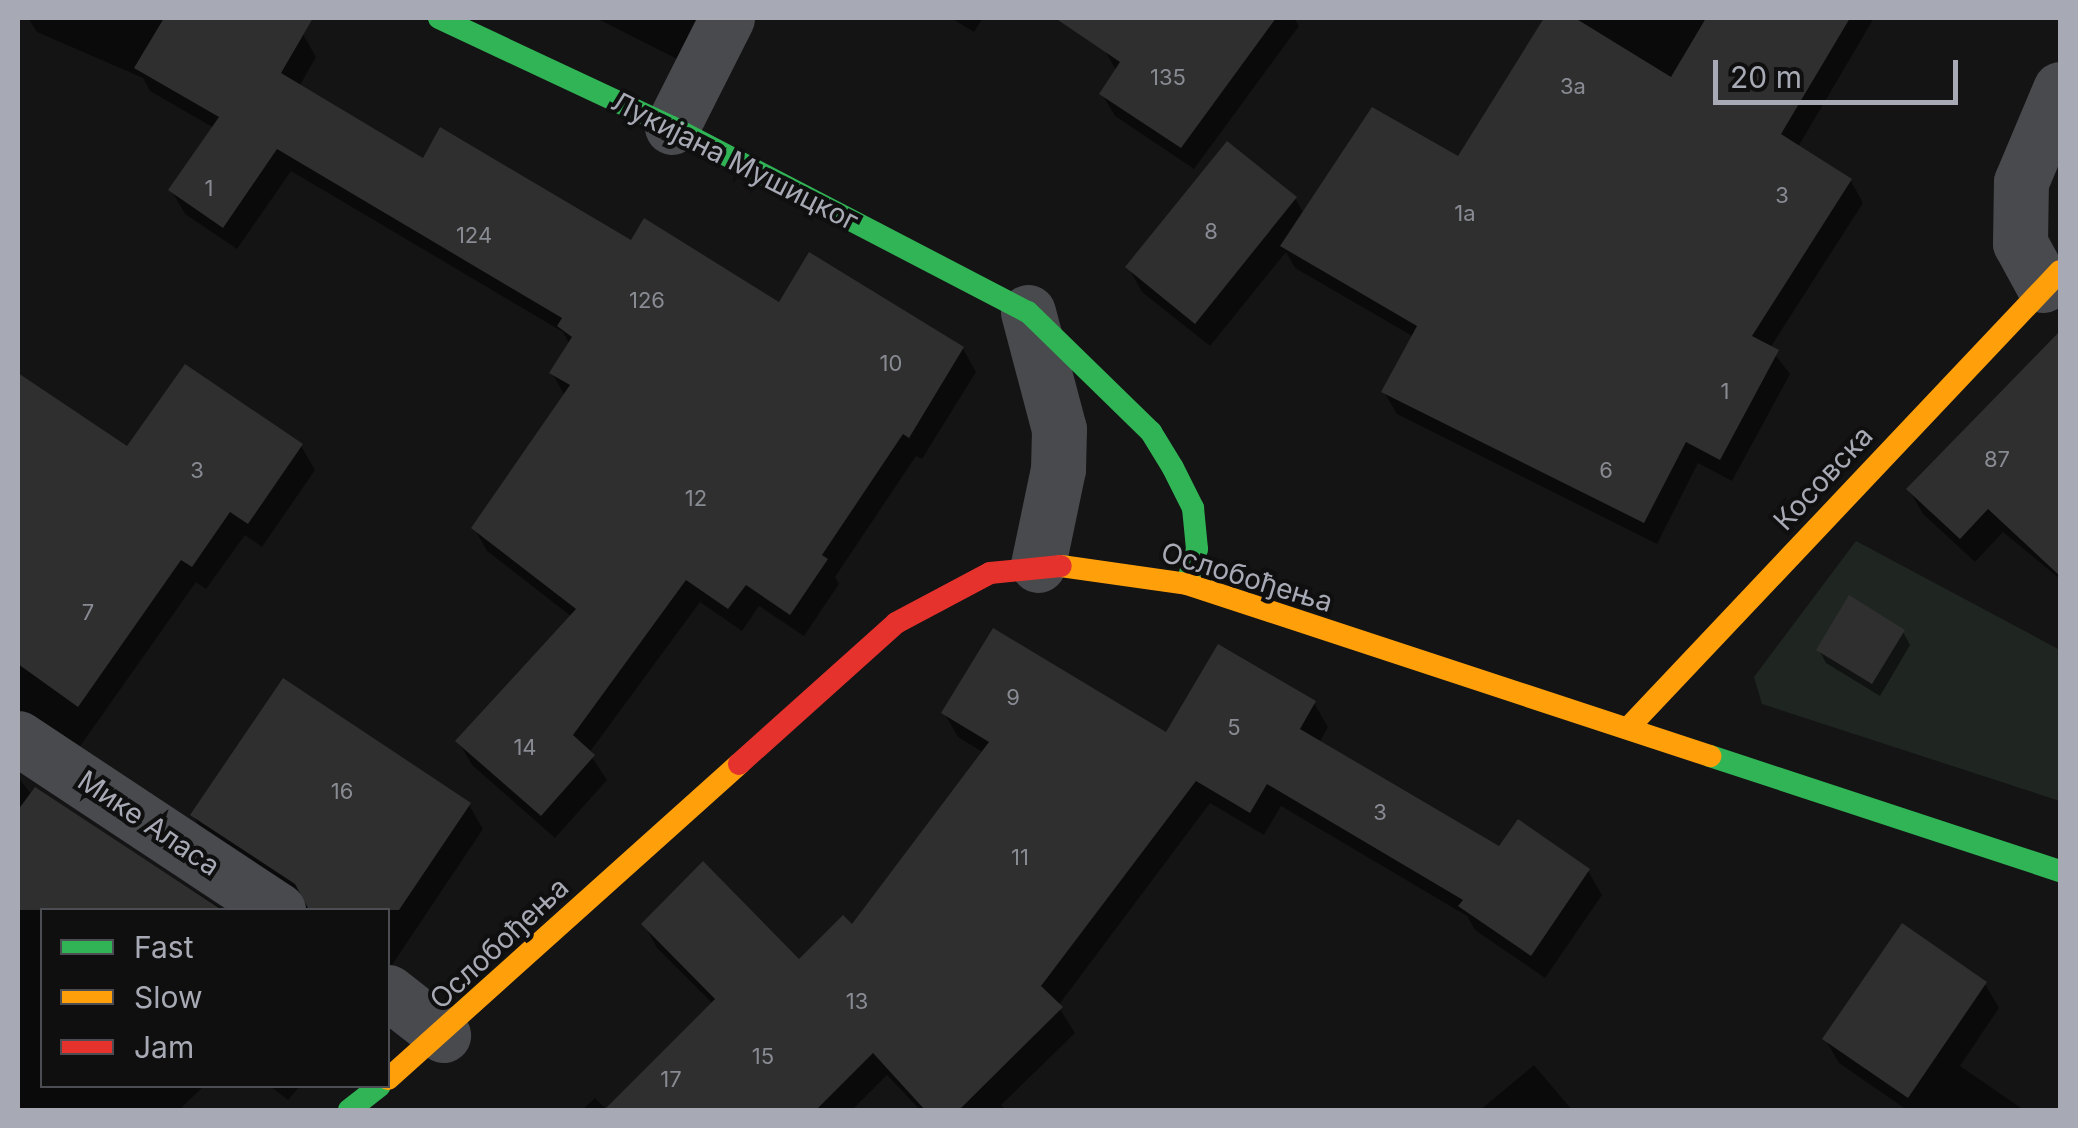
<!DOCTYPE html>
<html>
<head>
<meta charset="utf-8">
<style>
	body { margin:0 }
	#map { position:relative; width:2078px; height:1128px; overflow:hidden; background:#141415; font-family:Inter,sans-serif }
	div>[style] { position:absolute }
	[style*='--x'] { left:calc(var(--x)*1px); top:calc(var(--y)*1px); width:calc(var(--w)*1px); rotate:calc(var(--a)*1deg) }
	.green>* { inset:0; background:#1f2520 }
	.shadow>* { inset:0; background:#0007 }
	.building>* { inset:0; background:#2f2f30 }
	.street>* { height:55px; margin:-27.5px; padding:0 27.5px; transform-origin:27.5px; border-radius:27.5px; background:#494a4d }
	.fast>* { height:22px; margin:-11px; padding:0 11px; transform-origin:11px; border-radius:11px; background:#30b455 }
	.slow>* { height:22px; margin:-11px; padding:0 11px; transform-origin:11px; border-radius:11px; background:#ff9f0a }
	.jam>* { height:22px; margin:-11px; padding:0 11px; transform-origin:11px; border-radius:11px; background:#e5322d }
	span { translate:-50% -50%; white-space:nowrap; text-align:center; line-height:1.15; -webkit-text-stroke:8px #0f0f10; paint-order:stroke }
	.number-label { font-size:22px; color:#898b93 }
	.number-label span { -webkit-text-stroke-width:0 }
	.street-label { font-size:28px; color:#a7aab4 }
	.frame { position:absolute; inset:0; border:20px solid #a7aab4; pointer-events:none }
	.legend { position:absolute; left:40px; top:908px; width:350px; height:180px; box-sizing:border-box; background:#0f0f10; border:2px solid #4c4d52; margin:0; padding:12px 18px; list-style:none; font-size:30px; color:#a7aab4 }
	.legend li { display:flex; align-items:center; gap:20px; height:50px }
	.legend b { width:50px; border:2px solid #4c4d52 }
	.scale { position:absolute; left:1713px; top:60px; width:245px; height:45px; box-sizing:border-box; border:5px solid #a7aab4; border-top:0; padding-left:12px; font-size:30px; line-height:35px; white-space:nowrap; color:#a7aab4; -webkit-text-stroke:8px #0f0f10; paint-order:stroke }
</style>
</head>
<body>
<div id="map">
	<div class="green">
		<div style="clip-path:polygon(1856px 541px,2060px 650px,2060px 801px,1762px 704px,1754px 677px)"></div>
	</div>
	<div class="shadow">
		<div style="clip-path:polygon(28px 18px,213px 18px,223px 24px,226px 18px,276px 18px,303px 34px,316px 57px,299px 87px,424px 162px,780px 305px,963px 349px,976px 372px,922px 459px,916px 456px,835px 577px,839px 584px,804px 636px,759px 606px,742px 631px,700px 602px,589px 753px,607px 780px,555px 838px,472px 765px,458px 741px,572px 617px,487px 551px,474px 528px,565px 396px,552px 373px,570px 345px,563px 332px,291px 171px,237px 249px,185px 214px,171px 190px,214px 128px,150px 91px,143px 78px,37px 32px)"></div>
		<div style="clip-path:polygon(596px 18px,703px 18px,681px 61px)"></div>
		<div style="clip-path:polygon(951px 18px,983px 18px,974px 32px)"></div>
		<div style="clip-path:polygon(1124px 18px,1294px 18px,1299px 26px,1194px 169px,1115px 116px,1102px 94px,1117px 72px,1104px 49px)"></div>
		<div style="clip-path:polygon(1547px 18px,1874px 18px,1798px 147px,1851px 181px,1863px 203px,1770px 348px,1790px 374px,1732px 481px,1698px 463px,1657px 544px,1397px 414px,1384px 392px,1414px 337px,1295px 268px,1286px 252px,1210px 346px,1142px 292px,1128px 267px,1295px 198px,1304px 214px,1458px 159px)"></div>
		<div style="clip-path:polygon(2060px 333px,2060px 579px,2003px 532px,1975px 562px,1923px 514px,1909px 490px)"></div>
		<div style="clip-path:polygon(18px 376px,128px 450px,301px 446px,315px 470px,262px 547px,245px 535px,206px 589px,196px 582px,76px 752px,18px 739px,18px 638px,45px 600px,18px 581px)"></div>
		<div style="clip-path:polygon(1903px 632px,1910px 645px,1880px 696px,1826px 663px,1819px 650px)"></div>
		<div style="clip-path:polygon(1314px 703px,1328px 727px,1319px 743px,1500px 850px,1588px 871px,1602px 895px,1545px 978px,1475px 930px,1467px 916px,1281px 806px,1264px 835px,1210px 803px,1058px 1006px,1075px 1033px,1001px 1105px,1006px 1110px,920px 1110px,887px 1075px,852px 1110px,608px 1110px,713px 1004px,657px 948px,644px 924px,799px 962px,852px 928px,984px 753px,958px 737px,944px 713px,1167px 736px)"></div>
		<div style="clip-path:polygon(18px 777px,32px 795px,36px 790px,224px 910px,42px 910px,42px 1086px,204px 1086px,179px 1110px,18px 1110px)"></div>
		<div style="clip-path:polygon(469px 805px,483px 829px,388px 971px,388px 910px,307px 910px,207px 839px,193px 815px)"></div>
		<div style="clip-path:polygon(1985px 984px,1999px 1008px,1960px 1066px,2024px 1110px,1907px 1110px,1839px 1063px,1825px 1039px)"></div>
		<div style="clip-path:polygon(1534px 1065px,1572px 1110px,1480px 1110px)"></div>
		<div style="clip-path:polygon(270px 1086px,300px 1086px,288px 1100px)"></div>
		<div style="clip-path:polygon(595px 1098px,607px 1110px,582px 1110px)"></div>
	</div>
	<div class="building">
		<div style="clip-path:polygon(164px 18px,313px 18px,281px 73px,423px 158px,440px 127px,631px 240px,644px 218px,779px 302px,809px 252px,964px 347px,909px 438px,903px 434px,822px 555px,828px 559px,790px 615px,746px 585px,728px 609px,686px 580px,573px 735px,595px 755px,541px 816px,455px 741px,576px 609px,471px 528px,570px 385px,549px 373px,572px 337px,557px 326px,562px 318px,277px 149px,223px 228px,168px 190px,219px 117px,134px 68px)"></div>
		<div style="clip-path:polygon(1055px 18px,1276px 18px,1181px 148px,1099px 94px,1120px 62px)"></div>
		<div style="clip-path:polygon(1544px 18px,1575px 18px,1671px 77px,1706px 18px,1850px 18px,1781px 134px,1852px 179px,1752px 336px,1779px 350px,1720px 460px,1686px 442px,1644px 523px,1381px 392px,1417px 326px,1280px 246px,1372px 107px,1458px 156px)"></div>
		<div style="clip-path:polygon(1227px 141px,1297px 197px,1195px 324px,1125px 267px)"></div>
		<div style="clip-path:polygon(2060px 331px,2060px 576px,1988px 509px,1960px 539px,1906px 489px)"></div>
		<div style="clip-path:polygon(185px 364px,303px 444px,248px 524px,230px 512px,192px 567px,181px 560px,78px 707px,18px 664px,18px 373px,127px 446px)"></div>
		<div style="clip-path:polygon(1849px 595px,1905px 630px,1872px 684px,1816px 650px)"></div>
		<div style="clip-path:polygon(993px 628px,1166px 732px,1218px 644px,1316px 701px,1300px 729px,1499px 846px,1518px 819px,1590px 869px,1531px 956px,1458px 906px,1463px 900px,1267px 784px,1250px 813px,1196px 781px,1041px 986px,1063px 1007px,959px 1110px,925px 1110px,873px 1053px,816px 1110px,604px 1110px,715px 999px,641px 924px,703px 861px,799px 959px,843px 915px,852px 924px,989px 742px,941px 713px)"></div>
		<div style="clip-path:polygon(283px 678px,471px 803px,399px 910px,309px 910px,295px 884px,190px 815px)"></div>
		<div style="clip-path:polygon(35px 787px,222px 910px,18px 910px,18px 810px)"></div>
		<div style="clip-path:polygon(1902px 923px,1987px 982px,1908px 1098px,1822px 1039px)"></div>
	</div>
	<div class="street">
		<div style="--x:672;--y:127;--w:122;--a:-63.2"></div>
		<div style="--x:2043;--y:285;--w:48;--a:-118.7"></div>
		<div style="--x:2020;--y:243;--w:61;--a:-89.1"></div>
		<div style="--x:2021;--y:182;--w:101;--a:-67.2"></div>
		<div style="--x:1028;--y:312;--w:121;--a:75.2"></div>
		<div style="--x:1059;--y:429;--w:40;--a:91.4"></div>
		<div style="--x:1058;--y:469;--w:98;--a:101.8"></div>
		<div style="--x:18;--y:738;--w:312;--a:33.5"></div>
		<div style="--x:388;--y:992;--w:70;--a:38"></div>
	</div>
	<div class="fast">
		<div style="--x:439;--y:18;--w:257;--a:25.1"></div>
		<div style="--x:672;--y:127;--w:401;--a:27.5"></div>
		<div style="--x:1028;--y:312;--w:172;--a:44.3"></div>
		<div style="--x:1151;--y:432;--w:42;--a:58.6"></div>
		<div style="--x:1173;--y:468;--w:45;--a:63.4"></div>
		<div style="--x:1193;--y:508;--w:41;--a:84.4"></div>
		<div style="--x:1197;--y:549;--w:36;--a:106"></div>
		<div style="--x:1710;--y:756;--w:368;--a:18.2"></div>
		<div style="--x:349;--y:1110;--w:39;--a:-38"></div>
	</div>
	<div class="slow">
		<div style="--x:1061;--y:566;--w:127;--a:8.1"></div>
		<div style="--x:1187;--y:584;--w:551;--a:18.2"></div>
		<div style="--x:1629;--y:727;--w:627;--a:-46.61"></div>
		<div style="--x:388;--y:1079;--w:472;--a:-41.9"></div>
	</div>
	<div class="jam">
		<div style="--x:739;--y:764;--w:211;--a:-41.9"></div>
		<div style="--x:896;--y:623;--w:106;--a:-28"></div>
		<div style="--x:990;--y:573;--w:71;--a:-5.6"></div>
	</div>
	<div class="number-label">
		<span style="left:1168px;top:78px">135</span>
		<span style="left:1573px;top:87px">3a</span>
		<span style="left:209px;top:189px">1</span>
		<span style="left:1782px;top:196px">3</span>
		<span style="left:1465px;top:214px">1a</span>
		<span style="left:1211px;top:232px">8</span>
		<span style="left:474px;top:236px">124</span>
		<span style="left:647px;top:301px">126</span>
		<span style="left:891px;top:364px">10</span>
		<span style="left:1725px;top:392px">1</span>
		<span style="left:1997px;top:460px">87</span>
		<span style="left:197px;top:471px">3</span>
		<span style="left:1606px;top:471px">6</span>
		<span style="left:696px;top:499px">12</span>
		<span style="left:88px;top:613px">7</span>
		<span style="left:1013px;top:698px">9</span>
		<span style="left:1234px;top:728px">5</span>
		<span style="left:525px;top:748px">14</span>
		<span style="left:342px;top:792px">16</span>
		<span style="left:1380px;top:813px">3</span>
		<span style="left:1020px;top:858px">11</span>
		<span style="left:857px;top:1002px">13</span>
		<span style="left:763px;top:1057px">15</span>
		<span style="left:671px;top:1080px">17</span>
	</div>
	<div class="street-label">
		<span style="left:735px;top:161px;rotate:27deg">Лукијана Мушицког</span>
		<span style="left:1823px;top:478px;rotate:-47deg">Косовска</span>
		<span style="left:1247px;top:577px;rotate:17deg">Ослобођења</span>
		<span style="left:149px;top:823px;rotate:34deg">Мике Аласа</span>
		<span style="left:499px;top:943px;rotate:-43deg">Ослобођења</span>
	</div>
	<div class="frame"></div>
	<ul class="legend">
	<li><b style="height:12px;background:#30b455"></b>Fast</li>
	<li><b style="height:12px;background:#ff9f0a"></b>Slow</li>
	<li><b style="height:12px;background:#e5322d"></b>Jam</li>
	</ul>
	<div class="scale">20 m</div>
</div>
</body>
</html>
